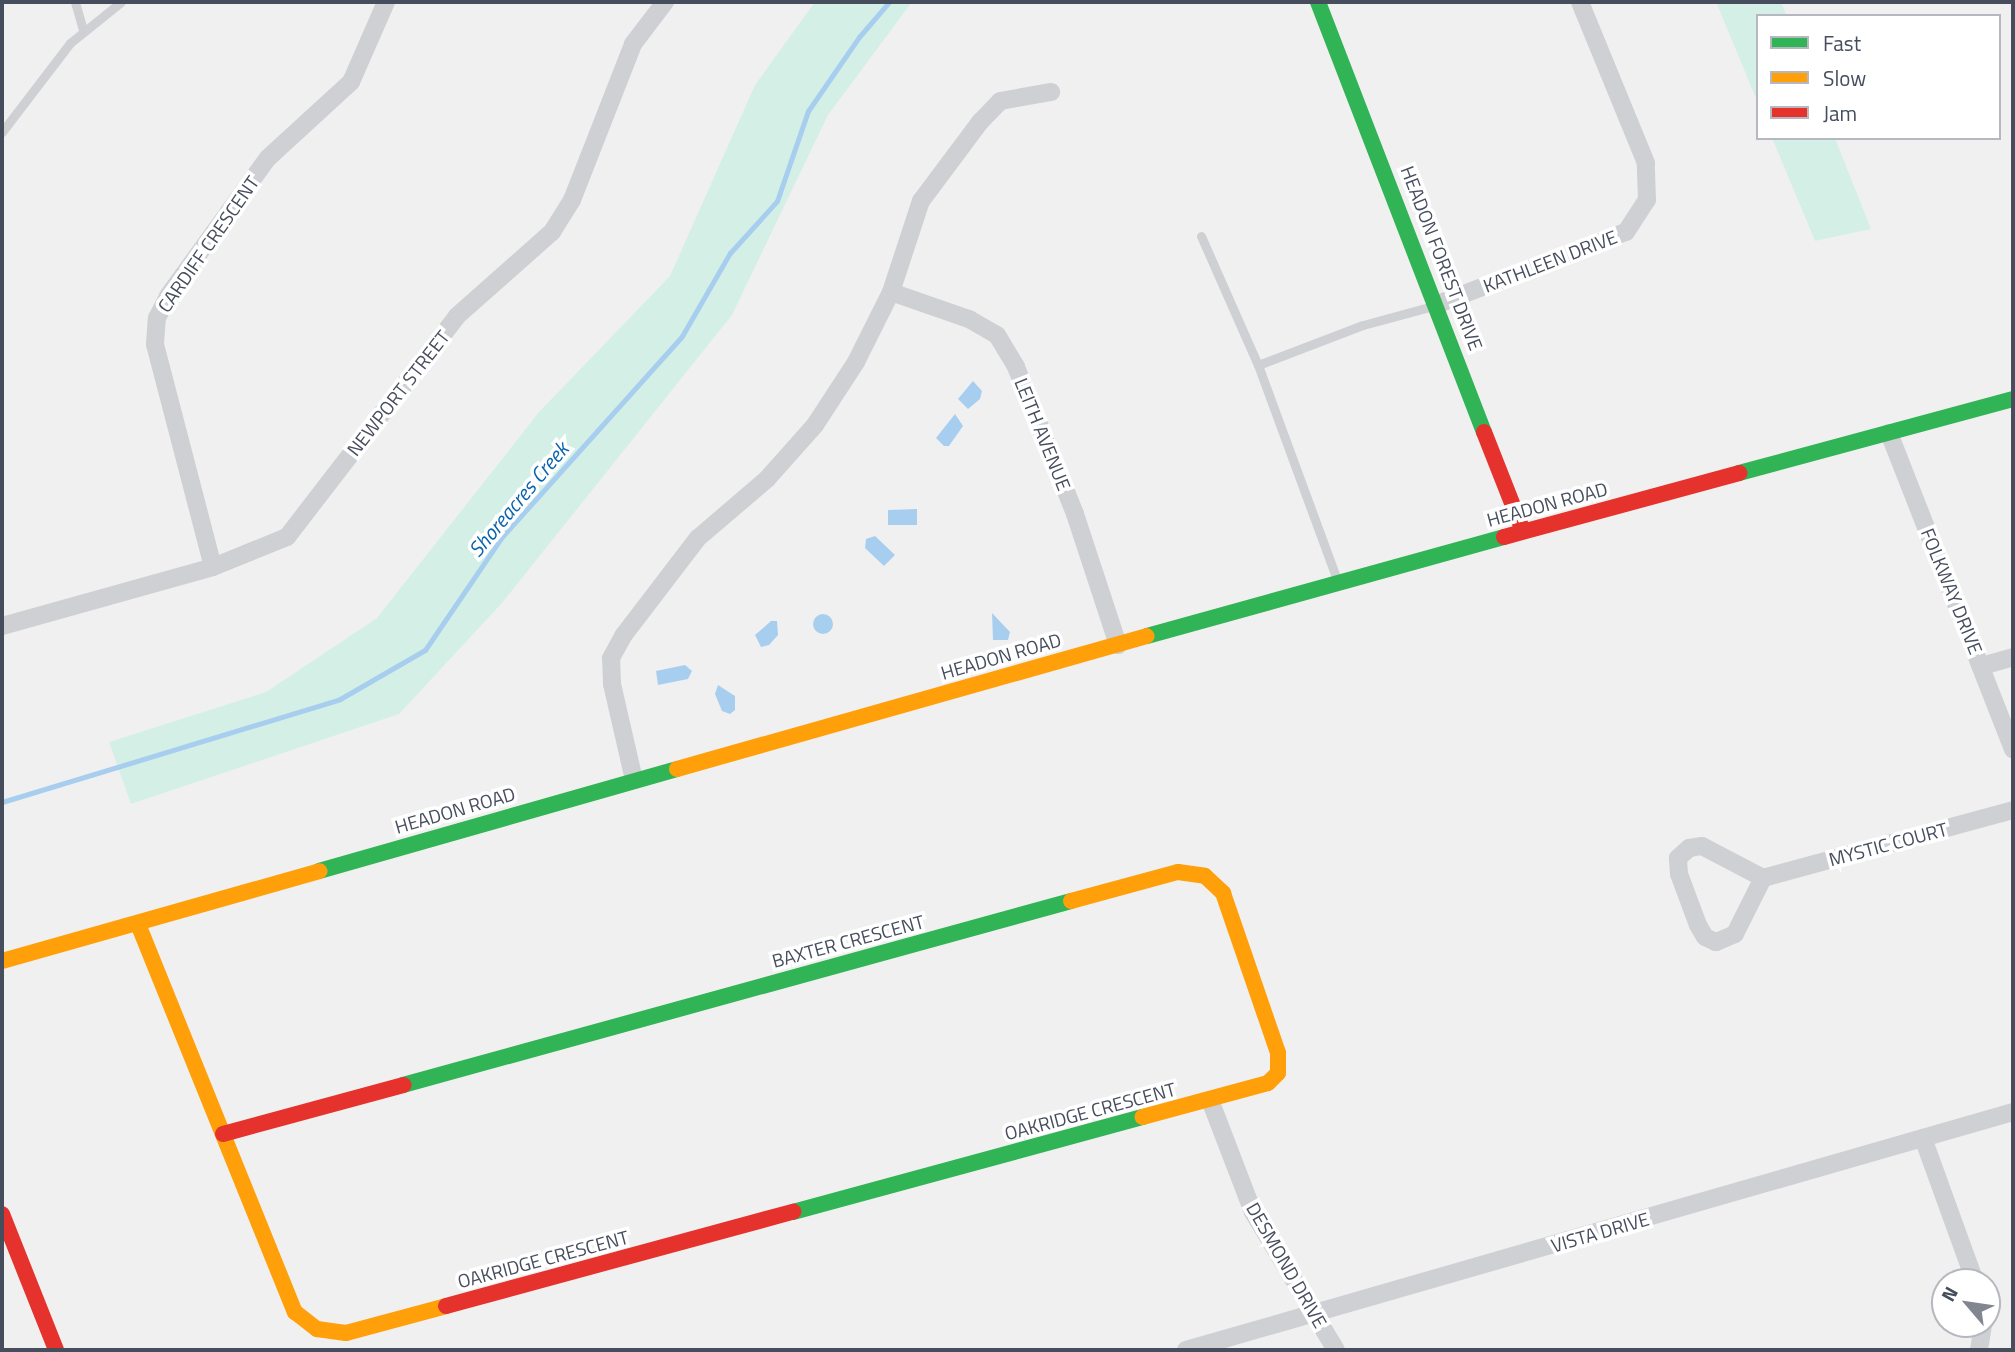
<!DOCTYPE html>
<html>
<head>
<meta charset="utf-8">
<style>
	body { margin:0 }
	#map { position:relative; width:2015px; height:1352px; overflow:hidden; background:#f1f0f0; font-family:"Titillium Web",sans-serif }
	div>[style] { position:absolute }
	[style*='--x'] { left:calc(var(--x)*1px); top:calc(var(--y)*1px); width:calc(var(--w)*1px); rotate:calc(var(--a)*1deg) }
	.green>* { inset:0; background:#d4f0e6 }
	.water>* { inset:0; background:#a7ceef }
	.round { border-radius:50% }
	.stream>* { height:5px; margin:-2.5px; padding:0 2.5px; transform-origin:2.5px; border-radius:2.5px; background:#a7ceef }
	.lane>* { height:9px; margin:-4.5px; padding:0 4.5px; transform-origin:4.5px; border-radius:4.5px; background:#ced0d3 }
	.street>* { height:18px; margin:-9px; padding:0 9px; transform-origin:9px; border-radius:9px; background:#ced0d3 }
	.fast>* { height:16px; margin:-8px; padding:0 8px; transform-origin:8px; border-radius:8px; background:#30b455 }
	.slow>* { height:16px; margin:-8px; padding:0 8px; transform-origin:8px; border-radius:8px; background:#ff9f0a }
	.jam>* { height:16px; margin:-8px; padding:0 8px; transform-origin:8px; border-radius:8px; background:#e5322d }
	span { translate:-50% -50%; white-space:nowrap; text-align:center; line-height:1.15; -webkit-text-stroke:7px #fff; paint-order:stroke }
	.street-label { font-size:19px; color:#464d5d }
	.water-label { font-size:21px; color:#0863af; font-style:italic }
	.frame { position:absolute; inset:0; border:4px solid #464d5d; pointer-events:none }
	.legend { position:absolute; left:1756px; top:14px; width:245px; height:126px; box-sizing:border-box; background:#fff; border:2px solid #b5b8be; margin:0; padding:9px 12px; list-style:none; font-size:21px; color:#464d5d }
	.legend li { display:flex; align-items:center; gap:14px; height:35px }
	.legend b { width:35px; border:2px solid #b5b8be }
	.north { position:absolute; left:1931px; top:1268px; width:70px; height:70px; box-sizing:border-box; background:#fff; border:2px solid #b5b8be; border-radius:50%; rotate:299deg; font-size:19px; font-weight:700; line-height:28px; text-align:center; color:#464d5d }
	.north::after { content:''; display:block; margin:auto; width:24px; height:32px; background:#828690; clip-path:polygon(50% 0,100% 100%,50% 72%,0 100%) }
</style>
</head>
<body>
<div id="map">
	<div class="green">
		<div style="clip-path:polygon(815px 2px,912px 2px,828px 115px,732px 315px,502px 603px,399px 714px,131px 804px,109px 742px,266px 692px,377px 618px,539px 412px,670px 276px,755px 85px)"></div>
		<div style="clip-path:polygon(1716px 2px,1781px 2px,1787px 16px,1758px 16px,1758px 103px)"></div>
		<div style="clip-path:polygon(1772px 138px,1835px 138px,1871px 229px,1815px 241px)"></div>
	</div>
	<div class="water">
		<div style="clip-path:polygon(973px 381px,982px 391px,980px 399px,968px 409px,958px 399px)"></div>
		<div style="clip-path:polygon(955px 414px,963px 426px,949px 446px,944px 446px,936px 438px)"></div>
		<div style="clip-path:polygon(917px 509px,917px 525px,888px 525px,888px 510px)"></div>
		<div style="clip-path:polygon(875px 536px,895px 555px,884px 566px,865px 548px,866px 539px)"></div>
		<div style="clip-path:polygon(992px 613px,1010px 632px,1008px 640px,993px 640px)"></div>
		<div class="round" style="left:813px;top:614px;width:20px;height:20px"></div>
		<div style="clip-path:polygon(771px 621px,777px 621px,778px 635px,769px 645px,761px 647px,755px 635px)"></div>
		<div style="clip-path:polygon(685px 665px,692px 671px,688px 679px,658px 685px,656px 671px)"></div>
		<div style="clip-path:polygon(718px 685px,735px 696px,735px 710px,730px 714px,722px 711px,715px 694px)"></div>
	</div>
	<div class="stream">
		<div style="--x:2;--y:802;--w:353;--a:-16.9"></div>
		<div style="--x:340;--y:699;--w:98;--a:-30"></div>
		<div style="--x:425;--y:650;--w:135;--a:-55.8"></div>
		<div style="--x:501;--y:538;--w:271;--a:-48.1"></div>
		<div style="--x:682;--y:336;--w:96;--a:-60"></div>
		<div style="--x:730;--y:253;--w:70;--a:-47.9"></div>
		<div style="--x:777;--y:201;--w:95;--a:-71"></div>
		<div style="--x:808;--y:111;--w:90;--a:-55.4"></div>
		<div style="--x:859;--y:37;--w:46;--a:-49.4"></div>
	</div>
	<div class="lane">
		<div style="--x:75;--y:2;--w:29;--a:74"></div>
		<div style="--x:2;--y:132;--w:112;--a:-52.6"></div>
		<div style="--x:70;--y:43;--w:65;--a:-38.8"></div>
		<div style="--x:1201;--y:236;--w:141;--a:66.2"></div>
		<div style="--x:1258;--y:365;--w:231;--a:69.8"></div>
		<div style="--x:1258;--y:365;--w:112;--a:-20.9"></div>
		<div style="--x:1363;--y:325;--w:73;--a:-15.2"></div>
	</div>
	<div class="street">
		<div style="--x:891;--y:292;--w:83;--a:19.1"></div>
		<div style="--x:969;--y:319;--w:32;--a:30"></div>
		<div style="--x:997;--y:335;--w:37;--a:59"></div>
		<div style="--x:1016;--y:367;--w:158;--a:68.1"></div>
		<div style="--x:1075;--y:514;--w:138;--a:71.8"></div>
		<div style="--x:1438;--y:304;--w:201;--a:-21"></div>
		<div style="--x:1626;--y:232;--w:38;--a:-57"></div>
		<div style="--x:1647;--y:200;--w:37;--a:-92"></div>
		<div style="--x:1646;--y:163;--w:174;--a:-112.3"></div>
		<div style="--x:1889;--y:433;--w:340;--a:68.6"></div>
		<div style="--x:213;--y:567;--w:230;--a:-104.6"></div>
		<div style="--x:155;--y:344;--w:26;--a:-86"></div>
		<div style="--x:157;--y:318;--w:25;--a:-63"></div>
		<div style="--x:168;--y:296;--w:170;--a:-54.1"></div>
		<div style="--x:268;--y:158;--w:113;--a:-42.5"></div>
		<div style="--x:351;--y:82;--w:87;--a:-66.4"></div>
		<div style="--x:2;--y:626;--w:219;--a:-15.6"></div>
		<div style="--x:213;--y:567;--w:80;--a:-22.1"></div>
		<div style="--x:287;--y:537;--w:279;--a:-52.4"></div>
		<div style="--x:457;--y:316;--w:127;--a:-41.5"></div>
		<div style="--x:552;--y:232;--w:38;--a:-58"></div>
		<div style="--x:572;--y:200;--w:168;--a:-68.6"></div>
		<div style="--x:633;--y:44;--w:53;--a:-52.7"></div>
		<div style="--x:1982;--y:666;--w:32;--a:-16"></div>
		<div style="--x:634;--y:780;--w:98;--a:-102.9"></div>
		<div style="--x:612;--y:684;--w:26;--a:-92"></div>
		<div style="--x:611;--y:658;--w:25;--a:-61"></div>
		<div style="--x:623;--y:636;--w:123;--a:-52.6"></div>
		<div style="--x:698;--y:538;--w:91;--a:-40.5"></div>
		<div style="--x:767;--y:479;--w:72;--a:-48.4"></div>
		<div style="--x:815;--y:425;--w:75;--a:-56.9"></div>
		<div style="--x:856;--y:362;--w:78;--a:-63.4"></div>
		<div style="--x:891;--y:292;--w:96;--a:-71.8"></div>
		<div style="--x:921;--y:201;--w:99;--a:-53.2"></div>
		<div style="--x:980;--y:122;--w:29;--a:-46"></div>
		<div style="--x:1000;--y:101;--w:52;--a:-10"></div>
		<div style="--x:1763;--y:878;--w:63;--a:116.6"></div>
		<div style="--x:1735;--y:934;--w:21;--a:157"></div>
		<div style="--x:1716;--y:942;--w:12;--a:-156"></div>
		<div style="--x:1705;--y:937;--w:14;--a:-120"></div>
		<div style="--x:1698;--y:925;--w:54;--a:-110.4"></div>
		<div style="--x:1679;--y:874;--w:16;--a:-94"></div>
		<div style="--x:1678;--y:858;--w:15;--a:-42"></div>
		<div style="--x:1689;--y:848;--w:13;--a:-9"></div>
		<div style="--x:1702;--y:846;--w:69;--a:27.7"></div>
		<div style="--x:1763;--y:878;--w:259;--a:-15.2"></div>
		<div style="--x:1210;--y:1100;--w:120;--a:69"></div>
		<div style="--x:1253;--y:1212;--w:161;--a:59"></div>
		<div style="--x:1923;--y:1138;--w:153;--a:70.1"></div>
		<div style="--x:1186;--y:1350;--w:861;--a:-16.06"></div>
		<div style="--x:1979;--y:1350;--w:26;--a:-81"></div>
	</div>
	<div class="fast">
		<div style="--x:1318;--y:2;--w:461;--a:68.9"></div>
		<div style="--x:1739;--y:473;--w:284;--a:-15.1"></div>
		<div style="--x:1147;--y:636;--w:370;--a:-15.5"></div>
		<div style="--x:319;--y:871;--w:372;--a:-15.9"></div>
		<div style="--x:403;--y:1085;--w:693;--a:-15.4"></div>
		<div style="--x:793;--y:1212;--w:363;--a:-15.2"></div>
	</div>
	<div class="slow">
		<div style="--x:677;--y:769;--w:488;--a:-15.8"></div>
		<div style="--x:1071;--y:901;--w:111;--a:-15.2"></div>
		<div style="--x:1178;--y:872;--w:27;--a:8"></div>
		<div style="--x:1205;--y:876;--w:25;--a:43"></div>
		<div style="--x:1223;--y:893;--w:169;--a:71"></div>
		<div style="--x:1278;--y:1053;--w:20;--a:90"></div>
		<div style="--x:1278;--y:1073;--w:14;--a:135"></div>
		<div style="--x:1268;--y:1083;--w:130;--a:164.8"></div>
		<div style="--x:138;--y:924;--w:419;--a:68"></div>
		<div style="--x:295;--y:1312;--w:28;--a:38"></div>
		<div style="--x:317;--y:1329;--w:29;--a:8"></div>
		<div style="--x:346;--y:1333;--w:104;--a:-15.1"></div>
		<div style="--x:2;--y:961;--w:330;--a:-15.8"></div>
	</div>
	<div class="jam">
		<div style="--x:1484;--y:432;--w:106;--a:68.5"></div>
		<div style="--x:1504;--y:537;--w:244;--a:-15.2"></div>
		<div style="--x:223;--y:1134;--w:187;--a:-15.2"></div>
		<div style="--x:2;--y:1214;--w:146;--a:68.3"></div>
		<div style="--x:446;--y:1306;--w:360;--a:-15.2"></div>
	</div>
	<div class="street-label">
		<span style="left:208px;top:244px;rotate:-55deg">CARDIFF CRESCENT</span>
		<span style="left:1442px;top:258px;rotate:69deg">HEADON FOREST DRIVE</span>
		<span style="left:1550px;top:261px;rotate:-21deg">KATHLEEN DRIVE</span>
		<span style="left:398px;top:393px;rotate:-52deg">NEWPORT STREET</span>
		<span style="left:1043px;top:434px;rotate:68deg">LEITH AVENUE</span>
		<span style="left:1547px;top:504px;rotate:-15deg">HEADON ROAD</span>
		<span style="left:1952px;top:591px;rotate:68deg">FOLKWAY DRIVE</span>
		<span style="left:1001px;top:656px;rotate:-16deg">HEADON ROAD</span>
		<span style="left:455px;top:810px;rotate:-16deg">HEADON ROAD</span>
		<span style="left:1888px;top:844px;rotate:-15deg">MYSTIC COURT</span>
		<span style="left:848px;top:941px;rotate:-15deg">BAXTER CRESCENT</span>
		<span style="left:1090px;top:1111px;rotate:-15deg">OAKRIDGE CRESCENT</span>
		<span style="left:1600px;top:1232px;rotate:-16deg">VISTA DRIVE</span>
		<span style="left:543px;top:1259px;rotate:-15deg">OAKRIDGE CRESCENT</span>
		<span style="left:1287px;top:1265px;rotate:60deg">DESMOND DRIVE</span>
	</div>
	<div class="water-label">
		<span style="left:518px;top:499px;rotate:-50deg">Shoreacres Creek</span>
	</div>
	<div class="frame"></div>
	<ul class="legend">
	<li><b style="height:9px;background:#30b455"></b>Fast</li>
	<li><b style="height:9px;background:#ff9f0a"></b>Slow</li>
	<li><b style="height:9px;background:#e5322d"></b>Jam</li>
	</ul>
	<div class="north">N</div>
</div>
</body>
</html>
